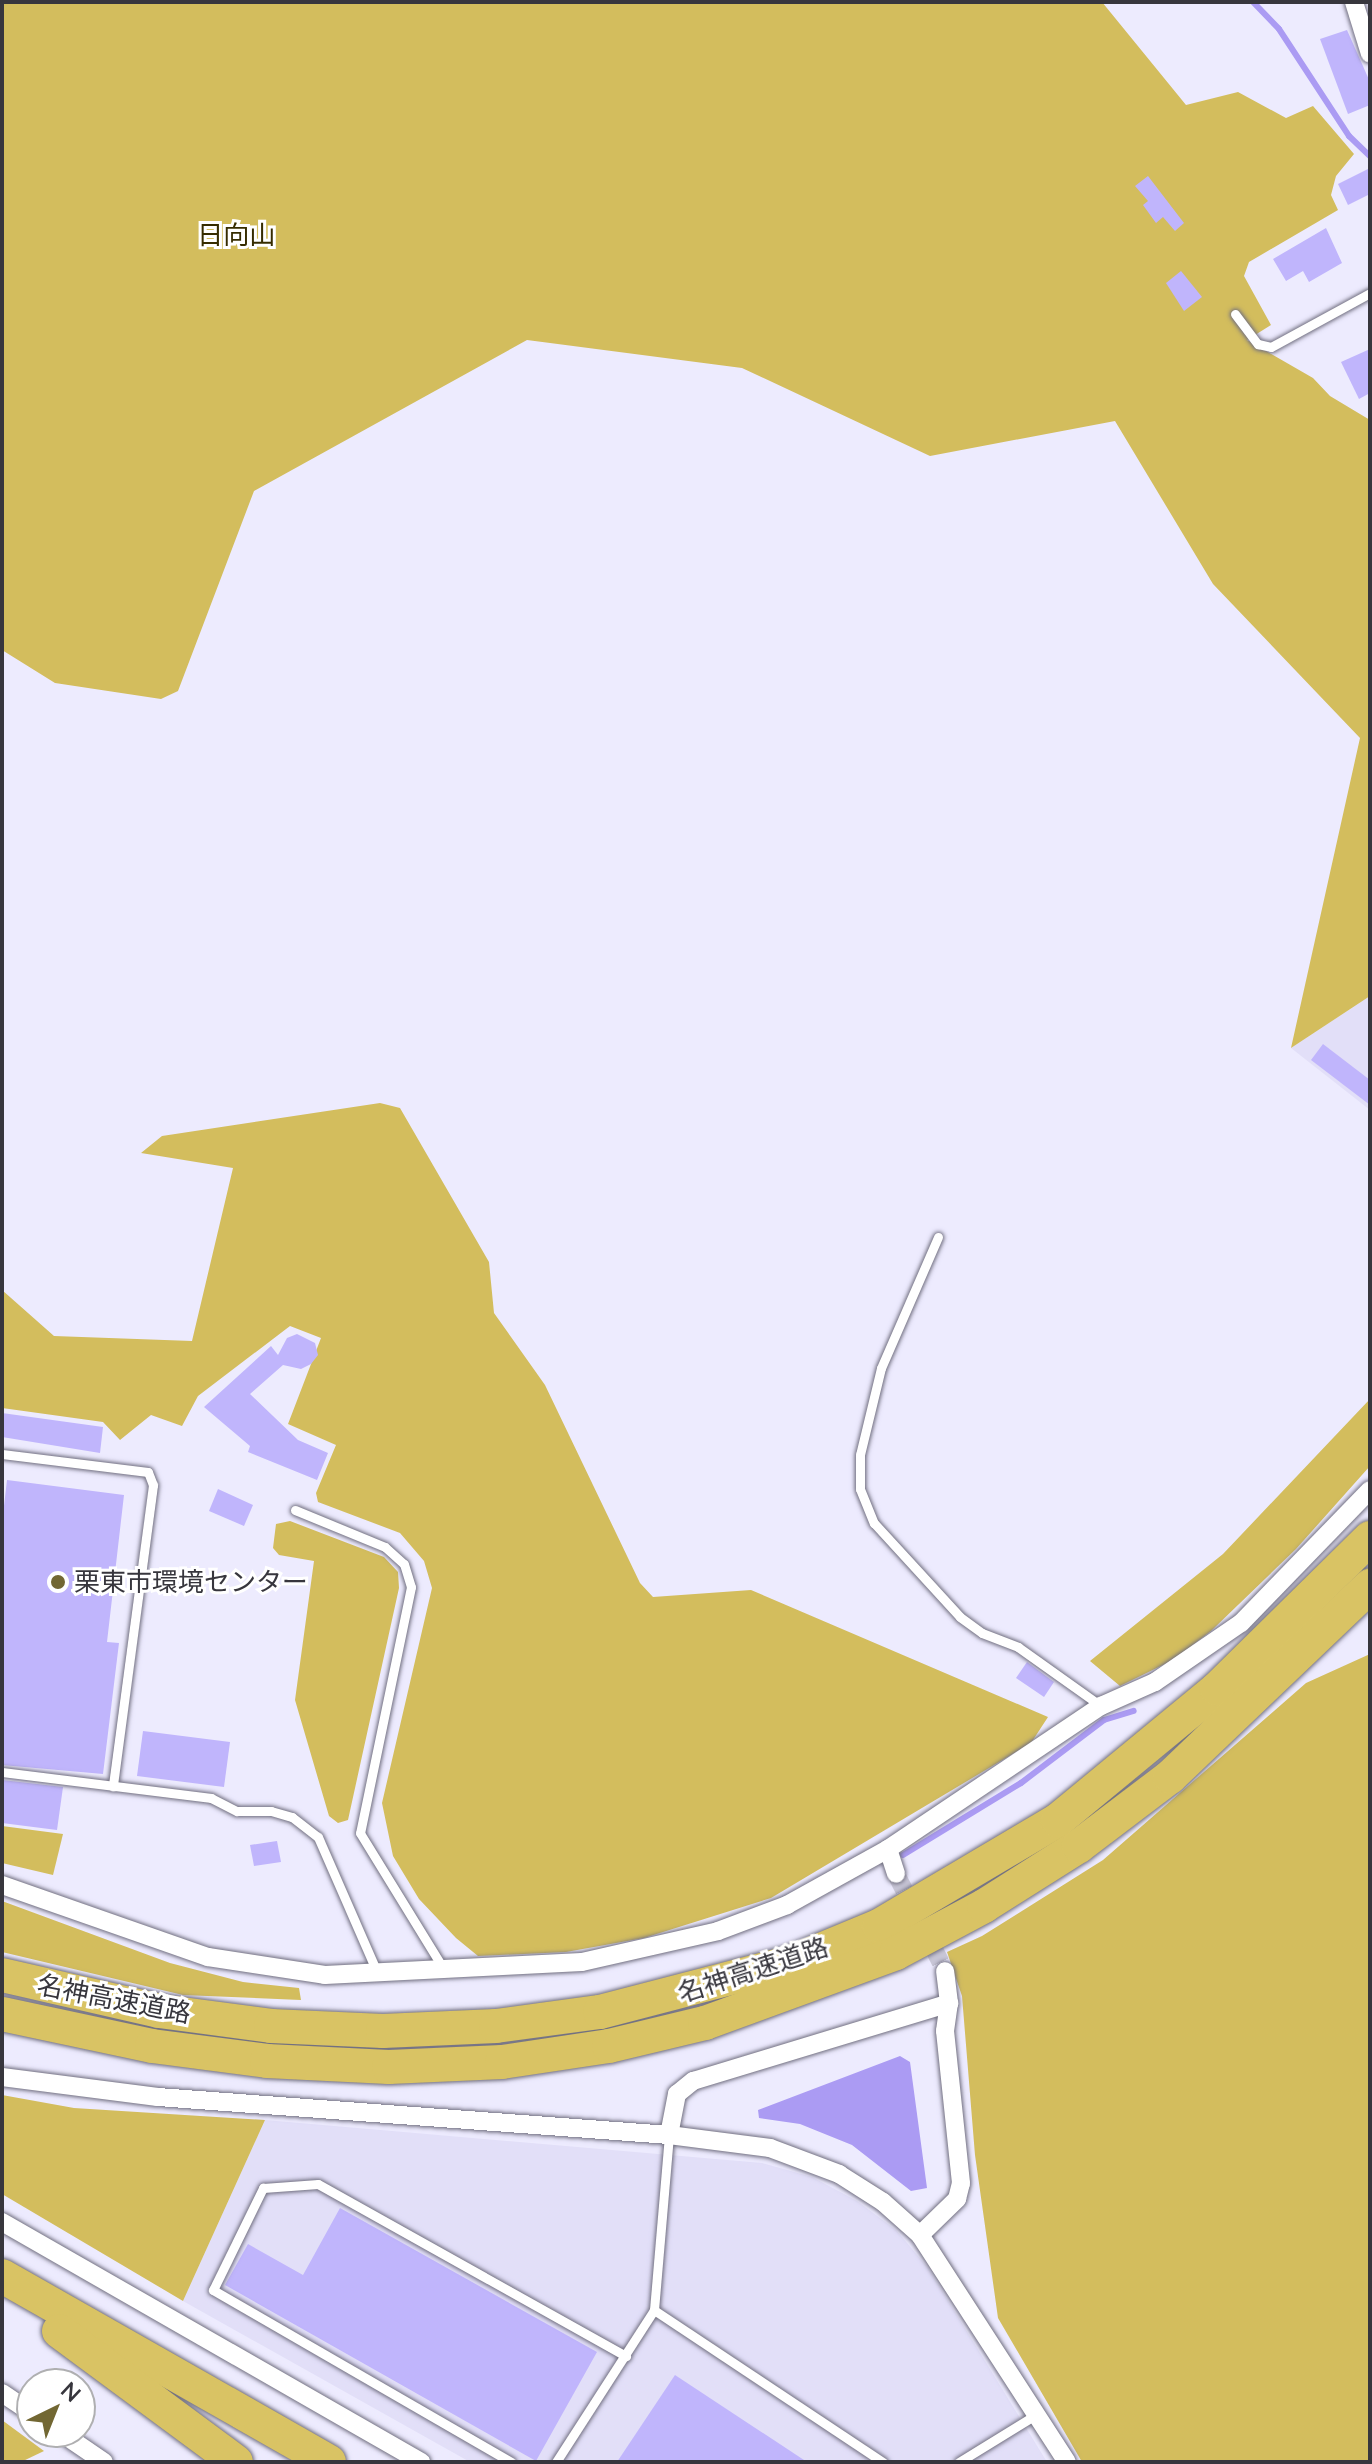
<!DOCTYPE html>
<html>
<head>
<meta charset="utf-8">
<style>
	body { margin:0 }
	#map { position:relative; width:1372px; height:2464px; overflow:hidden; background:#edebfe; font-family:Lato,"Noto Sans JP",sans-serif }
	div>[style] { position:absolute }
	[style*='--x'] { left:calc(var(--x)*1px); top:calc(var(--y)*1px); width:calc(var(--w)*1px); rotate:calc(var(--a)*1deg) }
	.built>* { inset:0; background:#e2dff8 }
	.green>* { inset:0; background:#d3bd5d }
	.water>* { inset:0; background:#ab9bf3 }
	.stream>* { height:6px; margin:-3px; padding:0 3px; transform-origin:3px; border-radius:3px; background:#ab9bf3 }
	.building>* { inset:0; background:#c0b5fc }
	.street-tunnel>* { height:18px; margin-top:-9px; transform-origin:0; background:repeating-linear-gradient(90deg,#c9c7d7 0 18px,transparent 0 27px) }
	.roads { filter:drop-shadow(0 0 2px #716f80) drop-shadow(0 0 2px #716f80) }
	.lane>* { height:9px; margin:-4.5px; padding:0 4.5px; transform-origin:4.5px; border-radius:4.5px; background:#fff }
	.street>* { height:18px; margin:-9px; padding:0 9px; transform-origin:9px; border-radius:9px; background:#fff }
	.highway>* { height:34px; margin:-17px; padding:0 17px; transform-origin:17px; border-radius:17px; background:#d9c364 }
	.dots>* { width:22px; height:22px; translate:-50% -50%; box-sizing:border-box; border:4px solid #fff; border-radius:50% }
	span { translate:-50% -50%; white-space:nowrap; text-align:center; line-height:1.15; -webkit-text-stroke:6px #fff; paint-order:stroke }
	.park-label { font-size:26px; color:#362c00 }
	.poi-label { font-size:26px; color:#37363d }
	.left { translate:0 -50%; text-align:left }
	.street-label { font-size:26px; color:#37363d }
	.frame { position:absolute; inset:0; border:4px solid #37363d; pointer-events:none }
	.north { position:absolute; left:16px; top:2368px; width:80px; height:80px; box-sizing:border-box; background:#fff; border:2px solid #afafb1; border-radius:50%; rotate:43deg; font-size:22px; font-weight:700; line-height:32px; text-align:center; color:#37363d }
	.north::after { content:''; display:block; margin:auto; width:28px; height:36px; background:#726733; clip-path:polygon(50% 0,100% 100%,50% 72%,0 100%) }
</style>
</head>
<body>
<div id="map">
	<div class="built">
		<div style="clip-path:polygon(1370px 996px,1370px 1110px,1291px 1048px)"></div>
		<div style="clip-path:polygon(265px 2120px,762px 2163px,812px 2177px,857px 2201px,896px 2230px,928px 2268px,1047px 2462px,470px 2462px,183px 2301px)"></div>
	</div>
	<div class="green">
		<div style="clip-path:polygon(2px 2px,1102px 2px,1186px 105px,1238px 92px,1286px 118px,1313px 106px,1354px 154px,1336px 176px,1331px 195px,1338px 210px,1249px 262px,1244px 276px,1271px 325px,1247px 340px,1313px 378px,1330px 396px,1370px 420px,1370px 996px,1291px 1048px,1360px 738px,1213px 584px,1115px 421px,930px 456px,742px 368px,527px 340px,254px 491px,178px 691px,161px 699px,55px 683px,2px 650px)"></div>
		<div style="clip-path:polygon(380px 1103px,400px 1108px,489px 1262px,494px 1313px,545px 1385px,640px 1583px,653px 1597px,751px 1590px,1048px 1717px,1031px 1743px,771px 1898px,644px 1938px,566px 1952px,478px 1956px,456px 1938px,419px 1899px,393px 1856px,382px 1803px,432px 1588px,424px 1561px,400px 1533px,318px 1502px,316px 1493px,336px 1445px,288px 1424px,321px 1338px,290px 1326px,198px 1396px,182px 1426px,151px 1415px,120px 1440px,103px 1422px,2px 1408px,2px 1290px,54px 1336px,192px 1341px,233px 1168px,141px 1153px,162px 1136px)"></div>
		<div style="clip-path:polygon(1370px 1399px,1370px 1466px,1296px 1549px,1211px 1631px,1173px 1660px,1120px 1686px,1090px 1661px,1223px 1554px)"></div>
		<div style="clip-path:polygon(290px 1521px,384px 1557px,398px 1572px,399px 1588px,348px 1820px,338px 1823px,329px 1816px,295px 1700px,314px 1561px,279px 1555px,273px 1548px,276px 1524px)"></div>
		<div style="clip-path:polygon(1370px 1654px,1370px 2462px,1082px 2462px,998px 2318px,975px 2155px,962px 1996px,947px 1952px,982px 1936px,1103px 1860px,1306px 1683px)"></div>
		<div style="clip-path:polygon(2px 1826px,63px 1834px,53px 1875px,2px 1863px)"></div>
		<div style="clip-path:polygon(2px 1901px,170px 1963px,243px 1982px,299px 1988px,301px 2000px,183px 1995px,2px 1952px)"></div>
		<div style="clip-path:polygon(2px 2095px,74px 2108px,265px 2120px,183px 2301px,2px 2194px)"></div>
		<div style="clip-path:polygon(2px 2420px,44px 2451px,21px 2462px,2px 2462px)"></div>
	</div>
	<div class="water">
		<div style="clip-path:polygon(900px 2056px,910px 2062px,927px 2188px,911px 2191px,852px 2145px,800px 2124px,759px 2118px,758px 2110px)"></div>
	</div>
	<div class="stream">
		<div style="--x:1253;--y:2;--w:37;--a:46"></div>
		<div style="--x:1279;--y:29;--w:128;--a:56.8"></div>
		<div style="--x:1349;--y:136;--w:29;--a:44"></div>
		<div style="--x:903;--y:1855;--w:138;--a:-31.4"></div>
		<div style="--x:1021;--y:1783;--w:104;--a:-37.2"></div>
		<div style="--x:1104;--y:1720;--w:31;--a:-17"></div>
	</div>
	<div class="building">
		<div style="clip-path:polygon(1347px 30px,1370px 82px,1370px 105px,1348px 114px,1320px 39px)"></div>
		<div style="clip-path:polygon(1370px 168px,1370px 194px,1348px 205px,1338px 184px)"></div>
		<div style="clip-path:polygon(1148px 176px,1184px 223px,1175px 231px,1163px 217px,1156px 223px,1143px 205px,1148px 201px,1135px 186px)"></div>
		<div style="clip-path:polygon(1326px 228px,1342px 263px,1309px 282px,1303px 271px,1286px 281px,1273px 259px)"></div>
		<div style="clip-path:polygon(1181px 271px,1202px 297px,1184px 311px,1166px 283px)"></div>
		<div style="clip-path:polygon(1370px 349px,1370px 393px,1359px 399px,1341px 362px)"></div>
		<div style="clip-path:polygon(1323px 1044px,1370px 1080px,1370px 1105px,1311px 1060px)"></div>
		<div style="clip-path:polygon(297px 1334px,315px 1343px,318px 1355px,311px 1364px,301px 1369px,283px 1365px,250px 1394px,298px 1440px,328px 1453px,317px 1480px,248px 1452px,250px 1446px,204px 1407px,271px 1346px,278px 1355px,287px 1338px)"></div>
		<div style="clip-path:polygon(2px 1413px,103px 1427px,100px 1453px,2px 1437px)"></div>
		<div style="clip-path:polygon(7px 1480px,124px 1495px,107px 1642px,119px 1643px,103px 1774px,2px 1765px,2px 1523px)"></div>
		<div style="clip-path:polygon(218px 1489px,253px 1505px,244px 1526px,209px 1511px)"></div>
		<div style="clip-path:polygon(1027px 1662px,1054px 1682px,1044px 1697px,1016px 1678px)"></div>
		<div style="clip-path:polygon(143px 1731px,230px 1742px,224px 1787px,137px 1776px)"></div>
		<div style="clip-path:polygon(2px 1780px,63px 1787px,57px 1830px,2px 1823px)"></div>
		<div style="clip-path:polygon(277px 1841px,281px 1862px,254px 1866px,250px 1845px)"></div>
		<div style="clip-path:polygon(340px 2208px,597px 2352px,536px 2461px,225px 2285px,248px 2244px,303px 2275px)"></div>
		<div style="clip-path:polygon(675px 2375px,807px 2462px,617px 2462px)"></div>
	</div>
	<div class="street-tunnel">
		<div style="--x:896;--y:1874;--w:109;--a:63.2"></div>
	</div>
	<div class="roads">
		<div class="lane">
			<div style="--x:1235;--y:314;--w:38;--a:53"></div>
			<div style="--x:1258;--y:344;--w:13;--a:13"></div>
			<div style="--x:1271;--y:347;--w:113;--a:-28.6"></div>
			<div style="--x:938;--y:1237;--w:143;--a:113.5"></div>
			<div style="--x:881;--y:1368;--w:89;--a:103.6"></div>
			<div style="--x:860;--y:1455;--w:34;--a:90"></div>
			<div style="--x:860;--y:1489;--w:37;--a:68"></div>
			<div style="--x:874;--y:1523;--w:127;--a:47.5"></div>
			<div style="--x:960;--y:1617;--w:27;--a:36"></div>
			<div style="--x:982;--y:1633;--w:39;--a:21"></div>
			<div style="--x:1018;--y:1647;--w:102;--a:35.4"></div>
			<div style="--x:2;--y:1454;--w:147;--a:7"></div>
			<div style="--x:148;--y:1472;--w:14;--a:69"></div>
			<div style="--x:153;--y:1485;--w:304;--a:97.6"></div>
			<div style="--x:295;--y:1510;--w:97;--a:22.3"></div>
			<div style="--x:385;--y:1547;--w:25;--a:42"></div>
			<div style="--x:404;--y:1564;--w:24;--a:73"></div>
			<div style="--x:411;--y:1587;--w:251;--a:101.7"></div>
			<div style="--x:360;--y:1833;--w:158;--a:58.4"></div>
			<div style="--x:2;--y:1772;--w:211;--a:7.1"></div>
			<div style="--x:211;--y:1798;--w:29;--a:27"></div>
			<div style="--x:237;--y:1811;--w:34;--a:0"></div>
			<div style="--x:271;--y:1811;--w:22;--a:16"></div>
			<div style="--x:292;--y:1817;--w:33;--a:38"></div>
			<div style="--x:318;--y:1837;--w:147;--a:66.4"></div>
			<div style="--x:654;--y:2310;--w:275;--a:33.6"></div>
			<div style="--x:511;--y:2462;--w:344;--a:-150"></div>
			<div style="--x:213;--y:2290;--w:114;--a:-63.9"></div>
			<div style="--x:263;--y:2188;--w:55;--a:-4.2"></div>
			<div style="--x:318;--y:2184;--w:353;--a:29.2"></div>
			<div style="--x:556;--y:2462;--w:181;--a:-57.2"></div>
			<div style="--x:654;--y:2310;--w:176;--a:-85.1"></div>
			<div style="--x:959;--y:2462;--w:92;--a:-31.6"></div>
		</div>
		<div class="street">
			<div style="--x:1354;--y:2;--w:54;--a:72.9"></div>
			<div style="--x:888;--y:1849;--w:26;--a:72"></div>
			<div style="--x:2;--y:1885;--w:218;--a:19.3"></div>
			<div style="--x:208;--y:1957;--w:118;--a:8.7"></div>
			<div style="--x:325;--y:1975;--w:257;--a:-2.9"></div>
			<div style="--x:582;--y:1962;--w:139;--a:-12.8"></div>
			<div style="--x:718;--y:1931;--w:74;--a:-20.6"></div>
			<div style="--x:787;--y:1905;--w:115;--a:-29"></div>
			<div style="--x:888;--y:1849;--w:257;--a:-33.9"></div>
			<div style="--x:1101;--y:1706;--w:59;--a:-24"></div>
			<div style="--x:1155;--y:1682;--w:104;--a:-34.5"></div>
			<div style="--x:1241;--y:1623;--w:185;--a:-45.9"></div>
			<div style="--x:2;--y:2077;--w:157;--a:7.3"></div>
			<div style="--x:158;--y:2097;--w:512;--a:4.25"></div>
			<div style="--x:669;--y:2135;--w:102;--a:7.3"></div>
			<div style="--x:770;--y:2148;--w:74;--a:20.6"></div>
			<div style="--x:839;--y:2174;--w:52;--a:32.5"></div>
			<div style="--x:883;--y:2202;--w:50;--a:41.7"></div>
			<div style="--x:920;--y:2235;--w:270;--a:57.1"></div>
			<div style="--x:669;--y:2135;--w:42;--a:-79"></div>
			<div style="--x:677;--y:2094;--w:21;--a:-39"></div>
			<div style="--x:693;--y:2081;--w:268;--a:-16.9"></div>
			<div style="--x:949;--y:2003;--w:32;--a:-97"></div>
			<div style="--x:2;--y:2222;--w:483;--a:29.8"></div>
			<div style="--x:920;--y:2235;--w:52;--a:-44.2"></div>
			<div style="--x:957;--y:2199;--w:16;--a:-76"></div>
			<div style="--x:961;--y:2183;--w:153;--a:-96"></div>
			<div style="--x:945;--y:2031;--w:28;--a:-82"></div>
			<div style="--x:2;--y:2393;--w:36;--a:34"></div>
			<div style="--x:60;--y:2432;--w:53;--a:34.3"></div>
		</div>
		<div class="highway">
			<div style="--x:2;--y:1975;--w:161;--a:12.9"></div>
			<div style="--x:159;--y:2011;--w:113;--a:7.6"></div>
			<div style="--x:271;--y:2026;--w:112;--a:2.6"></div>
			<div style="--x:383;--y:2031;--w:113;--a:-2.5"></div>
			<div style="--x:496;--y:2026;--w:105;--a:-7.7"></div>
			<div style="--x:600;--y:2012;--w:198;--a:-14.6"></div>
			<div style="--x:792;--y:1962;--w:94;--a:-22.5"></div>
			<div style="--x:879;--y:1926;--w:208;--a:-30.6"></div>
			<div style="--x:1058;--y:1820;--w:206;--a:-39.5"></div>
			<div style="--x:1217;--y:1689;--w:215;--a:-44.6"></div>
			<div style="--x:2;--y:2014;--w:153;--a:12"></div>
			<div style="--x:152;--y:2046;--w:116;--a:7.4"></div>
			<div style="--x:267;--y:2061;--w:122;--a:2.8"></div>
			<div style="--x:389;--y:2067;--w:113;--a:-2.5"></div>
			<div style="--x:502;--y:2062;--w:108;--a:-8.5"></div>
			<div style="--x:609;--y:2046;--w:99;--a:-13.5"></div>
			<div style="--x:705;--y:2023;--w:203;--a:-20.1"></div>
			<div style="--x:896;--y:1953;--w:100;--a:-28.1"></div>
			<div style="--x:984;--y:1906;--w:112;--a:-32.3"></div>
			<div style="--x:1079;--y:1846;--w:114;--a:-37.2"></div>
			<div style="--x:1170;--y:1777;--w:277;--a:-43.7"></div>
			<div style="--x:2;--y:2276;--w:376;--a:29.6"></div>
			<div style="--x:59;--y:2331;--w:220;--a:36.5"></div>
		</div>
	</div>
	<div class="dots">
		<div style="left:58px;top:1582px;background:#726733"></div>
	</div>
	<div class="park-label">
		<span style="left:236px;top:235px">日向山</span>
	</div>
	<div class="poi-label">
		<span class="left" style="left:74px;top:1582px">栗東市環境センター</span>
	</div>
	<div class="street-label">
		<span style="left:753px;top:1970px;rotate:-18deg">名神高速道路</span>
		<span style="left:114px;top:1999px;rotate:11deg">名神高速道路</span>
	</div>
	<div class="frame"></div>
	<div class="north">N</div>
</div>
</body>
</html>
